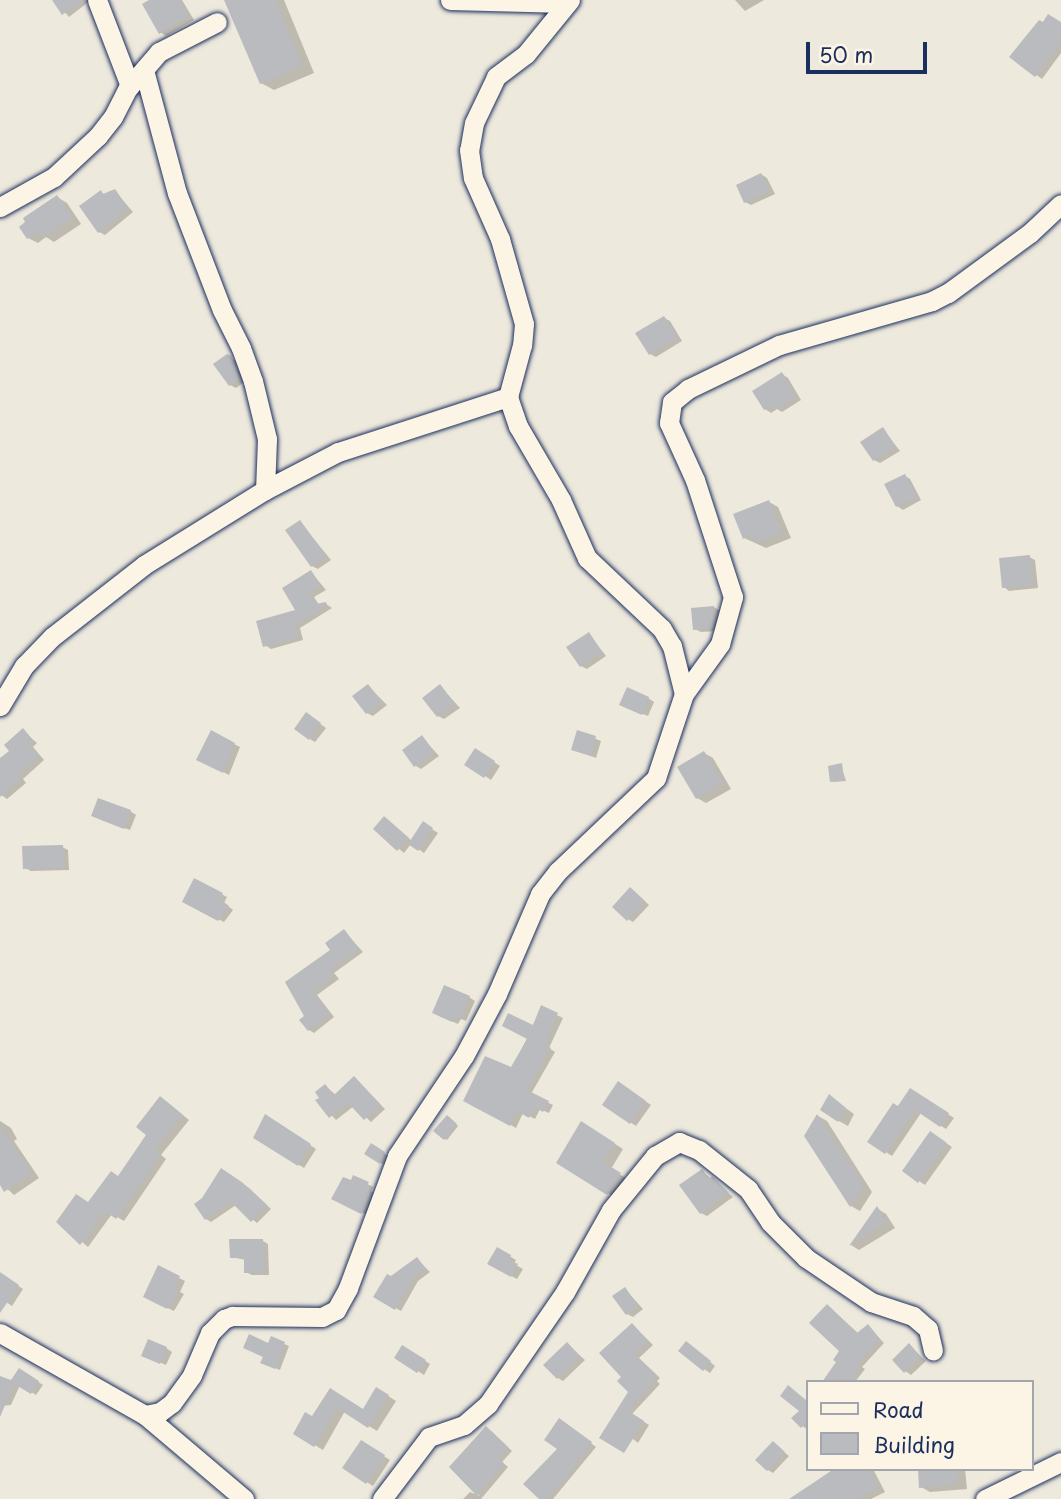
<!DOCTYPE html>
<html>
<head>
<meta charset="utf-8">
<style>
	body { margin:0 }
	#map { position:relative; width:1061px; height:1499px; overflow:hidden; background:#eee9dd; font-family:"Playpen Sans",sans-serif }
	div>[style] { position:absolute }
	[style*='--x'] { left:calc(var(--x)*1px); top:calc(var(--y)*1px); width:calc(var(--w)*1px); rotate:calc(var(--a)*1deg) }
	.shadow>* { inset:0; background:#0003 }
	.building>* { inset:0; background:#babbbe }
	.roads { filter:drop-shadow(0 0 2px #1b2f5e) drop-shadow(0 0 2px #1b2f5e) }
	.minor>* { height:19px; margin:-9.5px; padding:0 9.5px; transform-origin:9.5px; border-radius:9.5px; background:#fcf5e5 }
	span { translate:-50% -50%; white-space:nowrap; text-align:center; line-height:1.15; -webkit-text-stroke:5px #fcf5e5; paint-order:stroke }
	.legend { position:absolute; left:806px; top:1380px; width:228px; height:91px; box-sizing:border-box; background:#fcf5e5; border:2px solid #a2a6af; margin:0; padding:9px 12px; list-style:none; font-size:21px; color:#1b2f5e }
	.legend li { display:flex; align-items:center; gap:14px; height:35px }
	.legend b { width:35px; border:2px solid #a2a6af }
	.scale { position:absolute; left:806px; top:42px; width:121px; height:32px; box-sizing:border-box; border:4px solid #1b2f5e; border-top:0; padding-left:9px; font-size:21px; line-height:24px; white-space:nowrap; color:#1b2f5e; -webkit-text-stroke:5px #fcf5e5; paint-order:stroke }
</style>
</head>
<body>
<div id="map">
	<div class="shadow">
		<div style="clip-path:polygon(54px 0,91px 0,69px 17px)"></div>
		<div style="clip-path:polygon(156px 0,182px 0,194px 20px,166px 36px,160px 32px)"></div>
		<div style="clip-path:polygon(237px 0,284px 0,314px 73px,274px 90px,261px 83px)"></div>
		<div style="clip-path:polygon(735px 0,764px 0,745px 11px)"></div>
		<div style="clip-path:polygon(1061px 24px,1061px 53px,1042px 79px,1011px 57px)"></div>
		<div style="clip-path:polygon(761px 174px,767px 178px,775px 194px,751px 205px,745px 202px)"></div>
		<div style="clip-path:polygon(115px 191px,133px 212px,105px 235px,99px 232px,101px 192px,105px 195px)"></div>
		<div style="clip-path:polygon(57px 197px,67px 203px,81px 224px,54px 242px,46px 237px,38px 243px,28px 238px,28px 223px)"></div>
		<div style="clip-path:polygon(664px 318px,670px 321px,682px 341px,656px 357px,650px 354px)"></div>
		<div style="clip-path:polygon(227px 356px,236px 361px,244px 382px,236px 388px,230px 385px)"></div>
		<div style="clip-path:polygon(782px 374px,788px 378px,801px 400px,782px 412px,777px 409px,771px 413px,765px 409px)"></div>
		<div style="clip-path:polygon(883px 429px,900px 451px,880px 463px,874px 460px)"></div>
		<div style="clip-path:polygon(905px 476px,910px 479px,921px 500px,903px 510px,897px 506px)"></div>
		<div style="clip-path:polygon(769px 502px,778px 507px,791px 538px,766px 548px,744px 538px)"></div>
		<div style="clip-path:polygon(300px 522px,331px 560px,318px 569px,312px 566px)"></div>
		<div style="clip-path:polygon(1029px 557px,1035px 560px,1038px 588px,1009px 591px,1004px 587px)"></div>
		<div style="clip-path:polygon(311px 572px,326px 590px,314px 597px,319px 605px,326px 604px,332px 608px,300px 628px,303px 640px,271px 649px,265px 645px,298px 611px)"></div>
		<div style="clip-path:polygon(714px 607px,720px 611px,717px 631px,701px 632px,695px 629px,693px 609px)"></div>
		<div style="clip-path:polygon(589px 634px,606px 656px,587px 669px,581px 666px)"></div>
		<div style="clip-path:polygon(368px 686px,387px 705px,373px 716px,367px 713px)"></div>
		<div style="clip-path:polygon(440px 686px,460px 708px,444px 719px,438px 716px)"></div>
		<div style="clip-path:polygon(648px 698px,654px 702px,648px 716px,627px 708px)"></div>
		<div style="clip-path:polygon(312px 718px,326px 728px,315px 742px,310px 739px)"></div>
		<div style="clip-path:polygon(23px 731px,37px 743px,33px 747px,44px 760px,23px 779px,26px 783px,7px 799px,0 794px,0 761px,12px 751px)"></div>
		<div style="clip-path:polygon(578px 732px,601px 741px,596px 758px,579px 752px)"></div>
		<div style="clip-path:polygon(211px 733px,240px 747px,229px 775px,199px 759px)"></div>
		<div style="clip-path:polygon(422px 737px,439px 756px,421px 769px,416px 766px)"></div>
		<div style="clip-path:polygon(476px 750px,500px 766px,491px 780px,467px 764px)"></div>
		<div style="clip-path:polygon(704px 753px,713px 758px,731px 789px,706px 803px,697px 798px)"></div>
		<div style="clip-path:polygon(841px 765px,846px 781px,834px 782px,832px 781px)"></div>
		<div style="clip-path:polygon(130px 811px,136px 815px,130px 830px,99px 819px)"></div>
		<div style="clip-path:polygon(385px 818px,412px 841px,424px 824px,438px 833px,424px 853px,411px 844px,404px 853px,375px 829px)"></div>
		<div style="clip-path:polygon(62px 847px,68px 850px,69px 870px,31px 871px,25px 868px)"></div>
		<div style="clip-path:polygon(195px 880px,227px 897px,224px 903px,233px 910px,224px 922px,184px 901px)"></div>
		<div style="clip-path:polygon(636px 893px,649px 905px,633px 922px,628px 919px)"></div>
		<div style="clip-path:polygon(344px 931px,363px 952px,334px 973px,339px 979px,317px 995px,334px 1017px,314px 1033px,309px 1030px,307px 1017px,288px 982px,333px 950px)"></div>
		<div style="clip-path:polygon(469px 997px,475px 1001px,466px 1021px,461px 1019px,458px 1024px,440px 1016px)"></div>
		<div style="clip-path:polygon(542px 1008px,563px 1018px,549px 1048px,555px 1052px,531px 1094px,553px 1105px,549px 1113px,540px 1109px,535px 1119px,523px 1113px,516px 1128px,465px 1100px,512px 1069px)"></div>
		<div style="clip-path:polygon(354px 1078px,385px 1109px,371px 1122px,354px 1106px,336px 1120px,318px 1101px,325px 1086px,336px 1095px)"></div>
		<div style="clip-path:polygon(624px 1087px,651px 1105px,636px 1126px,604px 1105px)"></div>
		<div style="clip-path:polygon(911px 1090px,954px 1118px,946px 1129px,921px 1113px,892px 1156px,869px 1141px)"></div>
		<div style="clip-path:polygon(830px 1097px,854px 1114px,848px 1126px,839px 1121px)"></div>
		<div style="clip-path:polygon(167px 1102px,189px 1120px,161px 1155px,166px 1159px,124px 1221px,112px 1214px,88px 1247px,58px 1221px,89px 1204px,119px 1178px)"></div>
		<div style="clip-path:polygon(266px 1116px,316px 1149px,304px 1168px,255px 1138px)"></div>
		<div style="clip-path:polygon(818px 1116px,827px 1121px,872px 1192px,860px 1211px,851px 1206px)"></div>
		<div style="clip-path:polygon(449px 1118px,458px 1126px,447px 1140px,445px 1139px)"></div>
		<div style="clip-path:polygon(0 1121px,11px 1128px,17px 1139px,14px 1141px,39px 1178px,14px 1195px,0 1182px)"></div>
		<div style="clip-path:polygon(582px 1123px,623px 1149px,611px 1169px,629px 1180px,617px 1199px,558px 1162px)"></div>
		<div style="clip-path:polygon(937px 1137px,952px 1147px,925px 1185px,904px 1171px)"></div>
		<div style="clip-path:polygon(371px 1145px,390px 1157px,386px 1166px,366px 1154px)"></div>
		<div style="clip-path:polygon(222px 1171px,249px 1188px,271px 1209px,257px 1223px,236px 1205px,211px 1222px,206px 1219px,203px 1199px)"></div>
		<div style="clip-path:polygon(702px 1171px,733px 1197px,707px 1216px,701px 1213px)"></div>
		<div style="clip-path:polygon(354px 1177px,373px 1187px,371px 1191px,376px 1194px,367px 1215px,334px 1199px)"></div>
		<div style="clip-path:polygon(878px 1209px,886px 1214px,895px 1228px,859px 1250px,851px 1245px)"></div>
		<div style="clip-path:polygon(263px 1241px,268px 1244px,269px 1275px,252px 1275px,246px 1272px,246px 1260px,231px 1257px)"></div>
		<div style="clip-path:polygon(497px 1249px,516px 1260px,514px 1264px,523px 1269px,517px 1279px,489px 1264px)"></div>
		<div style="clip-path:polygon(417px 1259px,430px 1272px,418px 1281px,401px 1311px,376px 1297px,391px 1278px)"></div>
		<div style="clip-path:polygon(159px 1268px,185px 1281px,180px 1292px,184px 1294px,174px 1311px,151px 1300px)"></div>
		<div style="clip-path:polygon(0 1274px,23px 1289px,12px 1306px,0 1298px)"></div>
		<div style="clip-path:polygon(625px 1289px,643px 1309px,633px 1317px,627px 1314px)"></div>
		<div style="clip-path:polygon(828px 1306px,859px 1334px,868px 1326px,884px 1343px,862px 1367px,865px 1369px,855px 1382px,824px 1382px,838px 1362px,841px 1351px)"></div>
		<div style="clip-path:polygon(633px 1325px,653px 1345px,639px 1358px,660px 1378px,657px 1381px,660px 1384px,632px 1414px,649px 1425px,638px 1443px,611px 1421px,630px 1392px,623px 1377px)"></div>
		<div style="clip-path:polygon(272px 1339px,289px 1346px,280px 1370px,267px 1365px,265px 1356px)"></div>
		<div style="clip-path:polygon(567px 1344px,585px 1360px,563px 1381px,558px 1378px)"></div>
		<div style="clip-path:polygon(909px 1346px,926px 1361px,911px 1375px,905px 1371px)"></div>
		<div style="clip-path:polygon(403px 1347px,430px 1364px,424px 1375px,396px 1357px)"></div>
		<div style="clip-path:polygon(692px 1347px,715px 1366px,710px 1373px,704px 1369px)"></div>
		<div style="clip-path:polygon(166px 1348px,172px 1352px,166px 1365px,149px 1358px)"></div>
		<div style="clip-path:polygon(20px 1370px,43px 1385px,36px 1395px,20px 1385px,11px 1405px,0 1406px)"></div>
		<div style="clip-path:polygon(377px 1389px,396px 1401px,377px 1431px,345px 1411px,323px 1450px,295px 1433px,312px 1419px,330px 1390px,364px 1411px)"></div>
		<div style="clip-path:polygon(794px 1391px,807px 1401px,807px 1429px,802px 1426px,801px 1410px)"></div>
		<div style="clip-path:polygon(565px 1423px,596px 1447px,553px 1499px,541px 1499px)"></div>
		<div style="clip-path:polygon(491px 1431px,512px 1451px,502px 1462px,508px 1467px,481px 1499px,463px 1499px,470px 1492px,480px 1496px,451px 1467px)"></div>
		<div style="clip-path:polygon(361px 1442px,390px 1460px,373px 1486px,345px 1468px)"></div>
		<div style="clip-path:polygon(773px 1443px,789px 1456px,773px 1473px,768px 1470px)"></div>
		<div style="clip-path:polygon(834px 1469px,873px 1469px,885px 1492px,871px 1499px,794px 1499px)"></div>
		<div style="clip-path:polygon(919px 1469px,965px 1469px,967px 1489px,930px 1492px,921px 1487px)"></div>
	</div>
	<div class="building">
		<div style="clip-path:polygon(52px 0,84px 0,62px 15px)"></div>
		<div style="clip-path:polygon(149px 0,180px 0,189px 16px,159px 34px,142px 4px)"></div>
		<div style="clip-path:polygon(224px 0,275px 0,303px 66px,260px 84px)"></div>
		<div style="clip-path:polygon(1048px 14px,1061px 22px,1061px 43px,1035px 77px,1009px 57px,1039px 20px,1043px 22px)"></div>
		<div style="clip-path:polygon(761px 173px,770px 191px,744px 203px,736px 185px)"></div>
		<div style="clip-path:polygon(115px 189px,128px 208px,98px 233px,79px 206px,101px 190px,103px 194px)"></div>
		<div style="clip-path:polygon(57px 195px,73px 218px,43px 238px,39px 231px,27px 239px,19px 227px,25px 222px,23px 218px)"></div>
		<div style="clip-path:polygon(664px 316px,678px 337px,649px 355px,635px 333px)"></div>
		<div style="clip-path:polygon(227px 354px,231px 356px,239px 379px,229px 386px,213px 364px)"></div>
		<div style="clip-path:polygon(782px 372px,796px 397px,775px 410px,772px 406px,764px 410px,752px 391px)"></div>
		<div style="clip-path:polygon(883px 427px,896px 447px,873px 461px,860px 442px)"></div>
		<div style="clip-path:polygon(905px 474px,917px 497px,896px 507px,884px 484px)"></div>
		<div style="clip-path:polygon(769px 500px,782px 533px,755px 543px,752px 535px,743px 539px,733px 514px)"></div>
		<div style="clip-path:polygon(300px 520px,326px 556px,311px 567px,285px 530px)"></div>
		<div style="clip-path:polygon(1030px 555px,1032px 586px,1002px 588px,999px 558px)"></div>
		<div style="clip-path:polygon(311px 570px,321px 586px,309px 593px,316px 604px,326px 602px,327px 605px,295px 625px,298px 637px,263px 647px,256px 621px,295px 610px,282px 588px)"></div>
		<div style="clip-path:polygon(714px 606px,712px 628px,693px 630px,691px 608px)"></div>
		<div style="clip-path:polygon(589px 632px,602px 652px,580px 667px,566px 647px)"></div>
		<div style="clip-path:polygon(368px 684px,382px 702px,366px 714px,352px 696px)"></div>
		<div style="clip-path:polygon(440px 684px,455px 704px,437px 717px,422px 698px)"></div>
		<div style="clip-path:polygon(627px 687px,649px 697px,642px 715px,619px 705px)"></div>
		<div style="clip-path:polygon(306px 712px,321px 723px,309px 740px,294px 729px)"></div>
		<div style="clip-path:polygon(23px 728px,32px 739px,28px 743px,40px 756px,18px 775px,21px 779px,0 797px,0 758px,9px 751px,4px 745px)"></div>
		<div style="clip-path:polygon(211px 730px,235px 743px,223px 773px,196px 760px)"></div>
		<div style="clip-path:polygon(577px 730px,596px 736px,591px 756px,571px 750px)"></div>
		<div style="clip-path:polygon(422px 735px,434px 752px,414px 767px,402px 750px)"></div>
		<div style="clip-path:polygon(475px 748px,495px 761px,484px 778px,464px 765px)"></div>
		<div style="clip-path:polygon(704px 751px,723px 783px,696px 799px,677px 767px)"></div>
		<div style="clip-path:polygon(842px 763px,844px 780px,830px 782px,828px 766px)"></div>
		<div style="clip-path:polygon(98px 798px,131px 810px,124px 829px,91px 816px)"></div>
		<div style="clip-path:polygon(384px 816px,409px 838px,397px 851px,373px 829px)"></div>
		<div style="clip-path:polygon(423px 821px,433px 828px,418px 851px,408px 844px)"></div>
		<div style="clip-path:polygon(63px 845px,64px 868px,23px 869px,22px 846px)"></div>
		<div style="clip-path:polygon(194px 878px,223px 893px,220px 899px,229px 906px,218px 921px,182px 902px)"></div>
		<div style="clip-path:polygon(630px 887px,645px 901px,627px 921px,612px 907px)"></div>
		<div style="clip-path:polygon(344px 929px,359px 949px,330px 970px,335px 976px,313px 992px,330px 1014px,308px 1031px,299px 1020px,304px 1016px,285px 982px,330px 950px,325px 943px)"></div>
		<div style="clip-path:polygon(444px 985px,470px 996px,460px 1019px,455px 1017px,452px 1022px,432px 1013px)"></div>
		<div style="clip-path:polygon(541px 1005px,558px 1013px,545px 1044px,551px 1048px,527px 1090px,549px 1101px,543px 1112px,534px 1107px,529px 1118px,517px 1111px,510px 1126px,463px 1101px,485px 1056px,511px 1067px,527px 1039px,502px 1026px,508px 1013px,533px 1025px)"></div>
		<div style="clip-path:polygon(354px 1076px,381px 1105px,364px 1120px,348px 1103px,329px 1118px,315px 1100px,319px 1098px,315px 1092px,325px 1084px,334px 1095px)"></div>
		<div style="clip-path:polygon(618px 1081px,646px 1101px,630px 1124px,602px 1105px)"></div>
		<div style="clip-path:polygon(910px 1088px,949px 1113px,940px 1127px,915px 1110px,885px 1154px,867px 1142px,893px 1103px,898px 1106px)"></div>
		<div style="clip-path:polygon(829px 1094px,846px 1108px,838px 1122px,820px 1110px)"></div>
		<div style="clip-path:polygon(160px 1096px,183px 1115px,155px 1150px,161px 1154px,116px 1219px,105px 1211px,80px 1245px,56px 1222px,76px 1194px,88px 1202px,111px 1171px,118px 1176px,146px 1135px,136px 1127px)"></div>
		<div style="clip-path:polygon(265px 1114px,311px 1144px,298px 1166px,253px 1138px)"></div>
		<div style="clip-path:polygon(817px 1114px,864px 1186px,850px 1207px,804px 1136px)"></div>
		<div style="clip-path:polygon(447px 1115px,457px 1124px,444px 1140px,433px 1131px)"></div>
		<div style="clip-path:polygon(581px 1121px,615px 1143px,603px 1162px,621px 1173px,607px 1195px,556px 1163px)"></div>
		<div style="clip-path:polygon(0 1126px,32px 1173px,4px 1192px,0 1185px)"></div>
		<div style="clip-path:polygon(930px 1131px,947px 1143px,918px 1183px,902px 1171px)"></div>
		<div style="clip-path:polygon(371px 1143px,385px 1152px,380px 1164px,364px 1154px)"></div>
		<div style="clip-path:polygon(221px 1168px,243px 1183px,267px 1205px,251px 1222px,231px 1202px,205px 1220px,194px 1204px,202px 1198px)"></div>
		<div style="clip-path:polygon(702px 1169px,709px 1179px,712px 1176px,729px 1193px,700px 1214px,679px 1185px)"></div>
		<div style="clip-path:polygon(353px 1175px,369px 1182px,366px 1187px,372px 1189px,361px 1214px,331px 1199px,343px 1177px,351px 1180px)"></div>
		<div style="clip-path:polygon(877px 1206px,887px 1222px,849px 1246px)"></div>
		<div style="clip-path:polygon(229px 1239px,263px 1239px,264px 1273px,244px 1273px,244px 1258px,230px 1258px)"></div>
		<div style="clip-path:polygon(497px 1247px,511px 1255px,509px 1260px,518px 1264px,511px 1277px,487px 1264px)"></div>
		<div style="clip-path:polygon(417px 1257px,426px 1269px,413px 1278px,395px 1310px,373px 1297px,387px 1274px,391px 1276px)"></div>
		<div style="clip-path:polygon(158px 1265px,180px 1276px,175px 1288px,179px 1290px,167px 1309px,143px 1297px)"></div>
		<div style="clip-path:polygon(0 1272px,19px 1285px,0 1313px)"></div>
		<div style="clip-path:polygon(625px 1287px,638px 1306px,626px 1315px,612px 1296px)"></div>
		<div style="clip-path:polygon(827px 1304px,857px 1333px,868px 1324px,880px 1339px,858px 1362px,861px 1365px,849px 1382px,822px 1382px,836px 1362px,833px 1360px,839px 1351px,809px 1323px)"></div>
		<div style="clip-path:polygon(632px 1323px,648px 1341px,634px 1354px,655px 1374px,652px 1377px,656px 1380px,627px 1410px,644px 1421px,624px 1453px,599px 1438px,628px 1392px,617px 1381px,621px 1377px,599px 1353px)"></div>
		<div style="clip-path:polygon(249px 1334px,268px 1343px,271px 1336px,285px 1342px,275px 1369px,260px 1363px,263px 1357px,243px 1348px)"></div>
		<div style="clip-path:polygon(148px 1339px,167px 1347px,160px 1364px,141px 1356px)"></div>
		<div style="clip-path:polygon(686px 1341px,711px 1361px,703px 1371px,678px 1351px)"></div>
		<div style="clip-path:polygon(567px 1342px,580px 1356px,557px 1379px,543px 1365px)"></div>
		<div style="clip-path:polygon(909px 1343px,921px 1357px,904px 1373px,892px 1360px)"></div>
		<div style="clip-path:polygon(402px 1345px,426px 1360px,417px 1373px,394px 1358px)"></div>
		<div style="clip-path:polygon(19px 1368px,39px 1381px,31px 1394px,14px 1384px,0 1417px,0 1376px,11px 1380px)"></div>
		<div style="clip-path:polygon(788px 1385px,807px 1401px,807px 1421px,801px 1428px,791px 1418px,799px 1411px,780px 1396px)"></div>
		<div style="clip-path:polygon(376px 1387px,389px 1395px,368px 1428px,337px 1408px,314px 1447px,293px 1434px,305px 1412px,312px 1416px,330px 1388px,363px 1409px)"></div>
		<div style="clip-path:polygon(559px 1418px,592px 1442px,567px 1477px,546px 1499px,539px 1499px,523px 1484px,557px 1449px,544px 1440px)"></div>
		<div style="clip-path:polygon(486px 1426px,508px 1447px,498px 1458px,504px 1463px,477px 1496px,449px 1467px)"></div>
		<div style="clip-path:polygon(361px 1440px,385px 1455px,366px 1484px,342px 1468px)"></div>
		<div style="clip-path:polygon(773px 1441px,785px 1452px,767px 1471px,755px 1460px)"></div>
		<div style="clip-path:polygon(834px 1469px,869px 1469px,878px 1488px,857px 1499px,789px 1499px)"></div>
		<div style="clip-path:polygon(918px 1469px,957px 1469px,958px 1484px,919px 1488px)"></div>
	</div>
	<div class="roads">
		<div class="minor">
			<div style="--x:97;--y:0;--w:92;--a:69"></div>
			<div style="--x:450;--y:0;--w:116;--a:1.5"></div>
			<div style="--x:570;--y:0;--w:70;--a:129.2"></div>
			<div style="--x:526;--y:54;--w:38;--a:143"></div>
			<div style="--x:496;--y:77;--w:51;--a:115.6"></div>
			<div style="--x:474;--y:123;--w:27;--a:100"></div>
			<div style="--x:469;--y:150;--w:28;--a:82"></div>
			<div style="--x:473;--y:178;--w:67;--a:66.1"></div>
			<div style="--x:500;--y:239;--w:88;--a:74.2"></div>
			<div style="--x:524;--y:324;--w:21;--a:95"></div>
			<div style="--x:522;--y:345;--w:54;--a:105.1"></div>
			<div style="--x:508;--y:397;--w:31;--a:71"></div>
			<div style="--x:518;--y:426;--w:86;--a:59.8"></div>
			<div style="--x:561;--y:500;--w:64;--a:65.9"></div>
			<div style="--x:587;--y:558;--w:103;--a:43.4"></div>
			<div style="--x:662;--y:629;--w:20;--a:60"></div>
			<div style="--x:672;--y:646;--w:49;--a:76"></div>
			<div style="--x:144;--y:70;--w:127;--a:75"></div>
			<div style="--x:177;--y:193;--w:125;--a:69"></div>
			<div style="--x:222;--y:310;--w:42;--a:63.4"></div>
			<div style="--x:241;--y:348;--w:35;--a:70"></div>
			<div style="--x:253;--y:381;--w:60;--a:76.4"></div>
			<div style="--x:267;--y:439;--w:51;--a:92.2"></div>
			<div style="--x:0;--y:207;--w:62;--a:-29.1"></div>
			<div style="--x:54;--y:177;--w:60;--a:-43"></div>
			<div style="--x:98;--y:136;--w:24;--a:-52"></div>
			<div style="--x:113;--y:117;--w:33;--a:-63"></div>
			<div style="--x:128;--y:88;--w:48;--a:-49.3"></div>
			<div style="--x:159;--y:52;--w:65;--a:-27.3"></div>
			<div style="--x:0;--y:706;--w:47;--a:-59"></div>
			<div style="--x:24;--y:666;--w:40;--a:-46"></div>
			<div style="--x:52;--y:637;--w:117;--a:-38"></div>
			<div style="--x:144;--y:565;--w:142;--a:-31.8"></div>
			<div style="--x:265;--y:490;--w:82;--a:-27.5"></div>
			<div style="--x:338;--y:452;--w:179;--a:-17.9"></div>
			<div style="--x:0;--y:1333;--w:167;--a:29.5"></div>
			<div style="--x:145;--y:1415;--w:130;--a:40.3"></div>
			<div style="--x:145;--y:1415;--w:15;--a:-11"></div>
			<div style="--x:160;--y:1412;--w:15;--a:-37"></div>
			<div style="--x:172;--y:1403;--w:34;--a:-54"></div>
			<div style="--x:192;--y:1375;--w:46;--a:-66.8"></div>
			<div style="--x:210;--y:1333;--w:20;--a:-45"></div>
			<div style="--x:224;--y:1319;--w:9;--a:-21"></div>
			<div style="--x:232;--y:1316;--w:90;--a:0.6"></div>
			<div style="--x:322;--y:1317;--w:16;--a:-27"></div>
			<div style="--x:336;--y:1310;--w:25;--a:-61"></div>
			<div style="--x:348;--y:1288;--w:141;--a:-69.6"></div>
			<div style="--x:397;--y:1156;--w:120;--a:-56.2"></div>
			<div style="--x:464;--y:1056;--w:70;--a:-62"></div>
			<div style="--x:497;--y:994;--w:109;--a:-66.7"></div>
			<div style="--x:540;--y:894;--w:29;--a:-52"></div>
			<div style="--x:558;--y:871;--w:135;--a:-43.5"></div>
			<div style="--x:656;--y:778;--w:89;--a:-71.6"></div>
			<div style="--x:684;--y:694;--w:62;--a:-54.2"></div>
			<div style="--x:720;--y:644;--w:49;--a:-74.5"></div>
			<div style="--x:733;--y:597;--w:123;--a:-108"></div>
			<div style="--x:695;--y:480;--w:63;--a:-114.5"></div>
			<div style="--x:669;--y:423;--w:21;--a:-82"></div>
			<div style="--x:672;--y:402;--w:21;--a:-39"></div>
			<div style="--x:688;--y:389;--w:101;--a:-25.8"></div>
			<div style="--x:779;--y:345;--w:159;--a:-16"></div>
			<div style="--x:932;--y:301;--w:18;--a:-27"></div>
			<div style="--x:948;--y:293;--w:102;--a:-36.2"></div>
			<div style="--x:1030;--y:233;--w:42;--a:-43.1"></div>
			<div style="--x:382;--y:1499;--w:78;--a:-52.8"></div>
			<div style="--x:429;--y:1437;--w:37;--a:-19"></div>
			<div style="--x:464;--y:1425;--w:32;--a:-41"></div>
			<div style="--x:488;--y:1404;--w:136;--a:-55.5"></div>
			<div style="--x:565;--y:1292;--w:94;--a:-60.7"></div>
			<div style="--x:611;--y:1210;--w:70;--a:-50.8"></div>
			<div style="--x:655;--y:1156;--w:28;--a:-30"></div>
			<div style="--x:679;--y:1142;--w:22;--a:22"></div>
			<div style="--x:699;--y:1150;--w:63;--a:38.5"></div>
			<div style="--x:748;--y:1189;--w:40;--a:56"></div>
			<div style="--x:770;--y:1222;--w:51;--a:45"></div>
			<div style="--x:806;--y:1258;--w:78;--a:34.1"></div>
			<div style="--x:871;--y:1302;--w:44;--a:18.4"></div>
			<div style="--x:913;--y:1316;--w:20;--a:41"></div>
			<div style="--x:928;--y:1329;--w:22;--a:77"></div>
			<div style="--x:985;--y:1499;--w:85;--a:-26"></div>
		</div>
	</div>
	<ul class="legend">
	<li><b style="height:9px;background:#fcf5e5"></b>Road</li>
	<li><b style="height:19px;background:#babbbe"></b>Building</li>
	</ul>
	<div class="scale">50 m</div>
</div>
</body>
</html>
